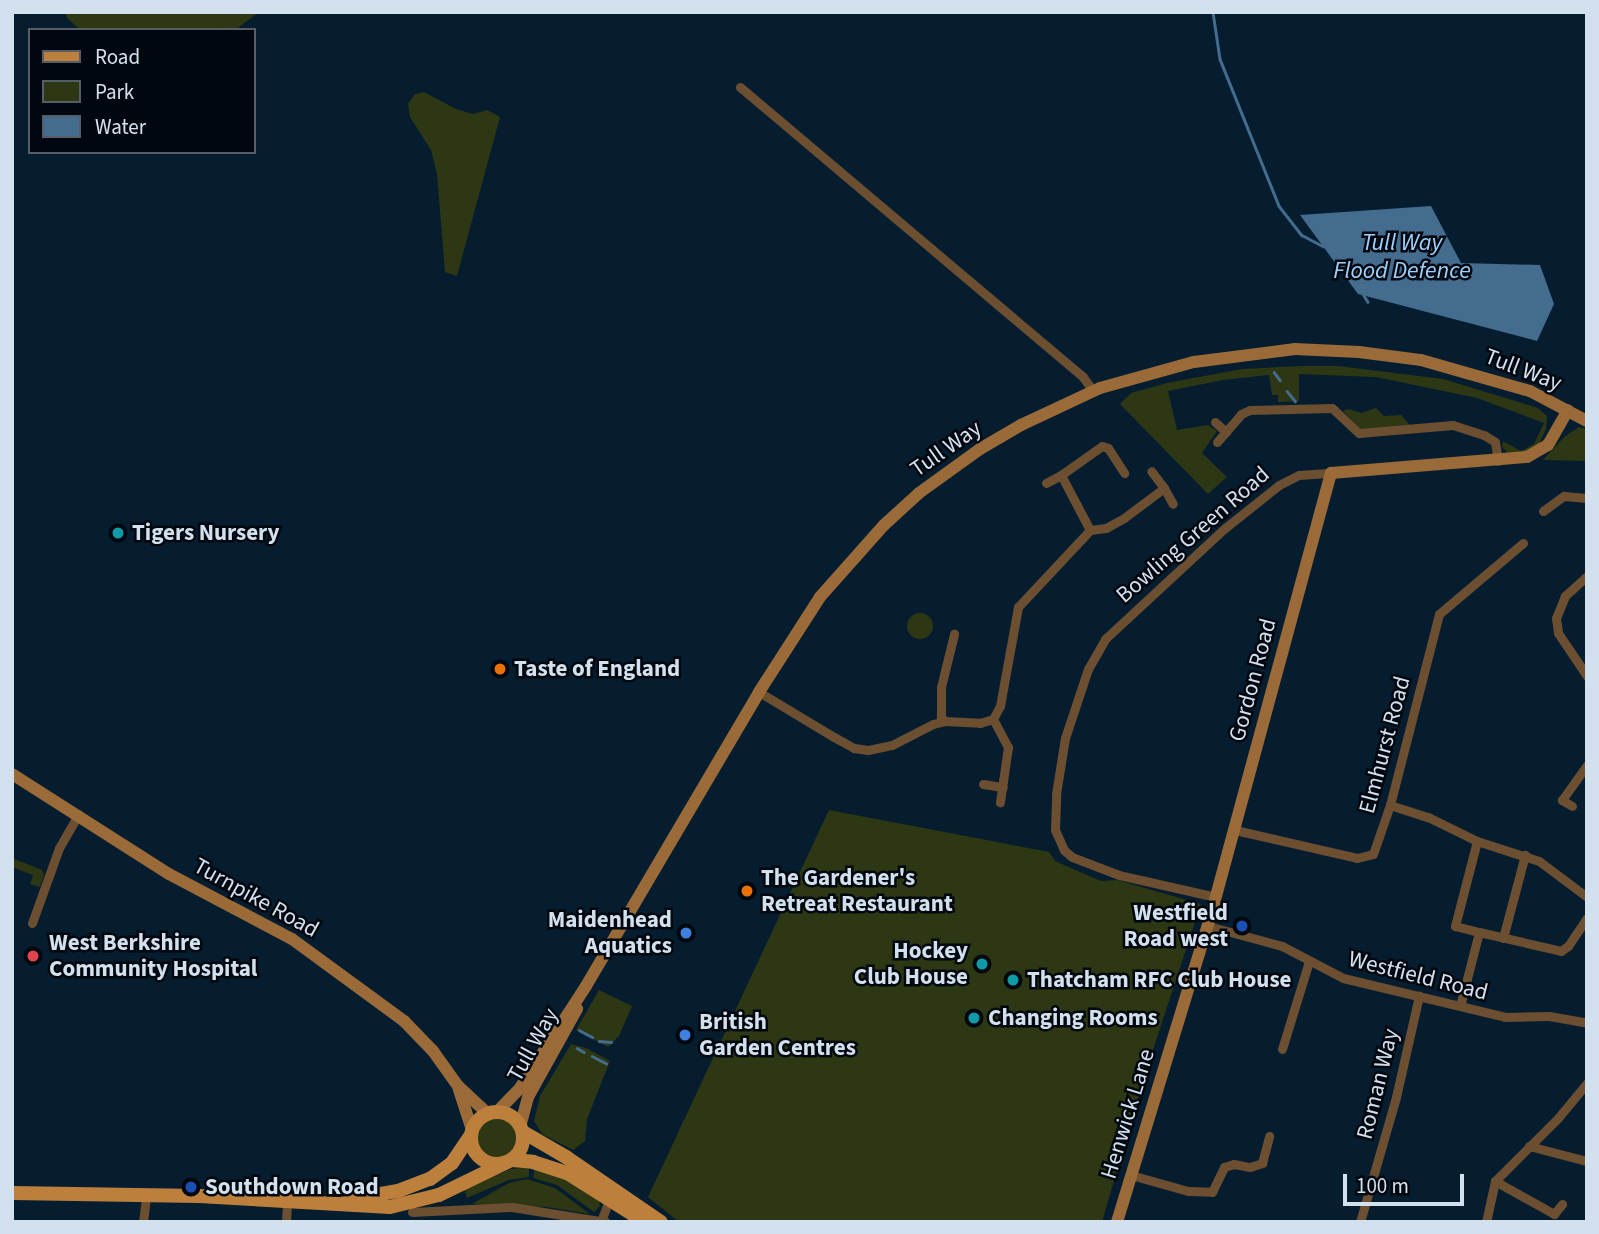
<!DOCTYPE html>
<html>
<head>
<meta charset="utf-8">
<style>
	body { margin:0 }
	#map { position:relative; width:1599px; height:1234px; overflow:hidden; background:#061d2f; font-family:"Source Sans 3",sans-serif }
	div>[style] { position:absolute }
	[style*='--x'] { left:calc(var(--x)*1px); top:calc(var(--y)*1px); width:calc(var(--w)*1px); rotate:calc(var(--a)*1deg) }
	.green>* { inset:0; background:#2d3713 }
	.round { border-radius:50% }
	.water>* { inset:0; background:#436c8f }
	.stream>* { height:2.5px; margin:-1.25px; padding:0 1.25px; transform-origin:1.25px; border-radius:1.25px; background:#436c8f }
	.street>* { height:9px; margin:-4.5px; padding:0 4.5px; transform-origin:4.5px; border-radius:4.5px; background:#6c4e30 }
	.secondary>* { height:12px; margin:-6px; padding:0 6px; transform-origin:6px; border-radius:6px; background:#9a6b38 }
	.primary>* { height:14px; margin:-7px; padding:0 7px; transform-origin:7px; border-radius:7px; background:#bd803c }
	.primary>.ring { margin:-7px; padding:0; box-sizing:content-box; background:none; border:14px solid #bd803c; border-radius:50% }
	.dots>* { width:19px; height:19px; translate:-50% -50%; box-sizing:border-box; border:4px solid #01070e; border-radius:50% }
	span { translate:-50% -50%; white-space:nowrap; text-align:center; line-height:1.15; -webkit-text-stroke:5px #01070e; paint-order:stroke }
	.street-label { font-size:23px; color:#d3e1ee }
	.poi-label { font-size:23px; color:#d3e1ee; font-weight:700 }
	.left { translate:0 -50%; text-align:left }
	.right { translate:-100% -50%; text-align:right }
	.water-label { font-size:24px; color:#9ed1fe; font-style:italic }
	.frame { position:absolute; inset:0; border:14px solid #d3e1ee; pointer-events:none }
	.legend { position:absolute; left:28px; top:28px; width:228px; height:126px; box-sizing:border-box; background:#01070e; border:2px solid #555e68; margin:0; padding:9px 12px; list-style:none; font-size:21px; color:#d3e1ee }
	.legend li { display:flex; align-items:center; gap:14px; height:35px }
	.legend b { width:35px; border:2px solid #555e68 }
	.scale { position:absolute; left:1343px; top:1174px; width:121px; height:32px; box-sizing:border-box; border:4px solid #d3e1ee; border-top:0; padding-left:9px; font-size:21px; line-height:24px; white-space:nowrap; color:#d3e1ee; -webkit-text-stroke:5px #01070e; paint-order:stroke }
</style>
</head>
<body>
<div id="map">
	<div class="green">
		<div style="clip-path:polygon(65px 12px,259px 12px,235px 30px,80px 30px,67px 18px)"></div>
		<div style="clip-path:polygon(424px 92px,456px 109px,473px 114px,487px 110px,500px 117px,457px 276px,445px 272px,437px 174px,431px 150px,410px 117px,408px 104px,415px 94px)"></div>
		<div style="clip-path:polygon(1300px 366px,1338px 366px,1443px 379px,1538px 408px,1547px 416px,1546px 429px,1539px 444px,1525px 452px,1508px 453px,1502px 447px,1503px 441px,1521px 451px,1534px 444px,1544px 423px,1477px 398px,1376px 377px,1299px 374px,1299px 401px,1278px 402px,1278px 395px,1272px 395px,1269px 375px,1223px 380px,1168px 391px,1177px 430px,1208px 425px,1217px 431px,1202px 453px,1227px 477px,1208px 494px,1120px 404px,1131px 393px,1167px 383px,1242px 369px)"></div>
		<div style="clip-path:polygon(1376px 408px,1384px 416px,1401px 415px,1411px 426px,1361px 429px,1343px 411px,1348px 409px,1361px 413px)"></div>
		<div style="clip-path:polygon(1579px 427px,1587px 429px,1587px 461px,1543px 460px,1564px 437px)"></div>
		<div class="round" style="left:907px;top:613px;width:26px;height:26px"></div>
		<div style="clip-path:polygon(829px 810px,1049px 852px,1055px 861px,1101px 881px,1117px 880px,1201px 904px,1145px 1074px,1102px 1222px,679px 1222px,648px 1197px)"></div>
		<div style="clip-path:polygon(12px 858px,42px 870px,44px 875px,40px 887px,30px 884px,33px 875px,12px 867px)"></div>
		<div style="clip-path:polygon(599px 990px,632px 1006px,619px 1036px,608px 1047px,576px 1030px)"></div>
		<div style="clip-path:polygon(571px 1044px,586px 1048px,610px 1061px,587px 1119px,585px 1141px,573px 1150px,542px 1134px,534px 1121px,540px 1096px)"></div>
		<div class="round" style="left:476px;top:1118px;width:40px;height:40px"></div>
		<div style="clip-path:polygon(529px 1167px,529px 1177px,509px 1180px,467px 1198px,464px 1188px,511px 1169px)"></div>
		<div style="clip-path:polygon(535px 1168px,553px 1173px,599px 1198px,600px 1206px,594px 1212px,557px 1185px,533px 1178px)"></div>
		<div style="clip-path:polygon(527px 1179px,555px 1188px,590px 1214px,547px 1207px,472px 1204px,509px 1183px)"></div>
	</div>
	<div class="water">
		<div style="clip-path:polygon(1431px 206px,1461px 263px,1540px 265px,1554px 304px,1537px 341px,1358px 294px,1300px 215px)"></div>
	</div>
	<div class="stream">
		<div style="--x:1213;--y:12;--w:48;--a:81.5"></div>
		<div style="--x:1220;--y:59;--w:158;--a:68.1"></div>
		<div style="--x:1279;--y:206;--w:37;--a:52"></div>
		<div style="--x:1302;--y:235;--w:24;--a:28"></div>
		<div style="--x:1363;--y:294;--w:9;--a:58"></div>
		<div style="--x:1274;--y:372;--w:10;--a:53"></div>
		<div style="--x:1287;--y:391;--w:13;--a:51"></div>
		<div style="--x:579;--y:1030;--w:15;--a:28"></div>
		<div style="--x:599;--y:1041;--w:12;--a:5"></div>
		<div style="--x:577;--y:1048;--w:8;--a:30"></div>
		<div style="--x:592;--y:1056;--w:16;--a:27"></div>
	</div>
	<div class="street">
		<div style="--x:740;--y:87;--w:449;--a:40.2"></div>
		<div style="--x:1083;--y:377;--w:17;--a:54"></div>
		<div style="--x:1215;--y:422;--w:15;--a:42"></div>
		<div style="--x:1217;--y:442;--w:37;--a:-49"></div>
		<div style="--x:1241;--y:414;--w:10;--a:-24"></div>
		<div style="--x:1250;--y:410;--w:82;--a:-1.4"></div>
		<div style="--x:1332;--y:408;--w:37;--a:43"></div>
		<div style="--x:1359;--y:433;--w:94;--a:-4.9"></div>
		<div style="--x:1453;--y:425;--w:33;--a:18"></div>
		<div style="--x:1484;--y:435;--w:13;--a:32"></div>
		<div style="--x:1495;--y:442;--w:19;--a:81"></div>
		<div style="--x:1061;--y:475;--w:50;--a:-35.3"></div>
		<div style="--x:1102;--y:446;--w:6;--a:18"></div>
		<div style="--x:1108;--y:448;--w:30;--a:57"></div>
		<div style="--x:1046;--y:483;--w:17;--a:-28"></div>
		<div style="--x:1061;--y:475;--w:62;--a:62.2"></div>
		<div style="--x:1164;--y:488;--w:18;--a:61"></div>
		<div style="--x:1543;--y:511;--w:26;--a:-36"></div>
		<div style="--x:1564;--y:496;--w:23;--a:5"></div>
		<div style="--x:1587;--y:576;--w:30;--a:138"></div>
		<div style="--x:1565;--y:596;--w:24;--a:112"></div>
		<div style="--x:1556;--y:618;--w:15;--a:82"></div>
		<div style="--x:1558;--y:633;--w:52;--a:56"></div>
		<div style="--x:759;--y:692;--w:87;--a:31"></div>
		<div style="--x:834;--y:737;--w:23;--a:29"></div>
		<div style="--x:854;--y:748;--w:14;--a:8"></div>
		<div style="--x:868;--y:750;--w:25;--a:-12"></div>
		<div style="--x:892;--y:745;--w:46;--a:-27.1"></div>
		<div style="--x:933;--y:724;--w:12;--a:-14"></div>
		<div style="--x:945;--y:721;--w:35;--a:3"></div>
		<div style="--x:980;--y:723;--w:14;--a:-17"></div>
		<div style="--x:993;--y:719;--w:15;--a:-62"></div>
		<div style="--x:1000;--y:706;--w:101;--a:-79.7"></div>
		<div style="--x:1018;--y:607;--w:105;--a:-46.9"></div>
		<div style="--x:1090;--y:530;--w:16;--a:-7"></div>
		<div style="--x:1106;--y:528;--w:21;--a:-29"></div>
		<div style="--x:1124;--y:518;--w:50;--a:-36.9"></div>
		<div style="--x:1164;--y:488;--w:21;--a:-127"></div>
		<div style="--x:993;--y:719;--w:32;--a:62"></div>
		<div style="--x:1008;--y:747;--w:56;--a:98.3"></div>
		<div style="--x:945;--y:721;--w:6;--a:-135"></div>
		<div style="--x:941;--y:717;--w:30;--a:-90"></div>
		<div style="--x:941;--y:687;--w:55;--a:-76.2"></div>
		<div style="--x:983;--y:784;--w:20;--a:9"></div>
		<div style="--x:1390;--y:805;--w:40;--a:18"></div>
		<div style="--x:1428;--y:817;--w:55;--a:26.1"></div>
		<div style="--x:1477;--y:841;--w:88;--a:104.5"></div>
		<div style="--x:1455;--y:926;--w:25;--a:14"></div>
		<div style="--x:1479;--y:932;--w:76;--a:104.4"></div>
		<div style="--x:1572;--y:806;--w:12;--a:-149"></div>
		<div style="--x:1562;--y:800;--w:43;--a:-54.5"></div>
		<div style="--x:1235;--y:830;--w:125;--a:12.9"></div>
		<div style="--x:1357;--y:858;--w:16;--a:-14"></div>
		<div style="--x:1373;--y:854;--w:52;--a:-70.9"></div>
		<div style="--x:1390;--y:805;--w:197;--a:-75.6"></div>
		<div style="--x:1439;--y:614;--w:110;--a:-40.2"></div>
		<div style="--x:1477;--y:841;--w:65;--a:17.9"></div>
		<div style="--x:1539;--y:861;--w:60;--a:36.9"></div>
		<div style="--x:1216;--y:897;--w:99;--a:-167.2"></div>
		<div style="--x:1119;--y:875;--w:50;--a:-159"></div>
		<div style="--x:1072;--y:857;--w:11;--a:-139"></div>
		<div style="--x:1064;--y:850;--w:22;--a:-114"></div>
		<div style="--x:1055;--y:830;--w:36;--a:-88"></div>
		<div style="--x:1056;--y:794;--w:57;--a:-80.9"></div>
		<div style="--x:1065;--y:738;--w:73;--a:-71.6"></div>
		<div style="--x:1088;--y:669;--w:34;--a:-60"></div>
		<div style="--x:1105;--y:639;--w:163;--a:-42.8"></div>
		<div style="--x:1225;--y:528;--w:69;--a:-38.5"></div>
		<div style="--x:1279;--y:485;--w:22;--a:-27"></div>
		<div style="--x:1299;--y:475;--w:32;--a:-4"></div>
		<div style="--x:32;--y:923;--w:80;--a:-70.2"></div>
		<div style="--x:59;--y:848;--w:39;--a:-60"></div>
		<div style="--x:1208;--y:926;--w:77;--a:15.1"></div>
		<div style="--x:1282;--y:946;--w:69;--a:27.7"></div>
		<div style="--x:1343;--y:978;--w:167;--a:13.5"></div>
		<div style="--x:1505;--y:1017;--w:44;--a:-1.3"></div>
		<div style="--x:1549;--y:1016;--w:39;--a:10"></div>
		<div style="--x:1479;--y:932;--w:84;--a:13"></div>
		<div style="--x:1561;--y:951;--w:9;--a:-36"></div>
		<div style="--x:1568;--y:946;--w:34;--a:-56"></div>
		<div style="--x:1503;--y:938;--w:86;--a:-75.2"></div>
		<div style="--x:1282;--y:1049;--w:92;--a:-72.9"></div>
		<div style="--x:1529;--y:1146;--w:60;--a:14.5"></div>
		<div style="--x:1131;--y:1175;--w:59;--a:15.7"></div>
		<div style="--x:1188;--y:1191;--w:24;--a:2"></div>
		<div style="--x:1212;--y:1192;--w:28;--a:-64"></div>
		<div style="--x:1224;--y:1167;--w:10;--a:-17"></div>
		<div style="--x:1234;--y:1164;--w:16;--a:11"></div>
		<div style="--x:1250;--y:1167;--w:13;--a:-18"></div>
		<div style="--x:1262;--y:1163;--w:28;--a:-75"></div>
		<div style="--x:1495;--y:1181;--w:68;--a:29.2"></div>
		<div style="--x:1554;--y:1214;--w:13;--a:-51"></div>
		<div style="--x:412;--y:1212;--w:100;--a:-2.9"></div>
		<div style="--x:512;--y:1207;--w:95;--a:9.1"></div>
		<div style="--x:601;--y:1221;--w:26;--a:-69"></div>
		<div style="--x:143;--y:1222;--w:26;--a:-83"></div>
		<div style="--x:286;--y:1222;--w:21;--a:-87"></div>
		<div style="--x:1360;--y:1222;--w:130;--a:-73.9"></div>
		<div style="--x:1396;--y:1097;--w:104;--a:-77.2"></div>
		<div style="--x:1486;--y:1222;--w:42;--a:-77.6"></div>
		<div style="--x:1495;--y:1181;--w:89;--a:-45"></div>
		<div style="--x:1558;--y:1118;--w:45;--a:-50.4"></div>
	</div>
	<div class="secondary">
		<div style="--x:12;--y:774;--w:186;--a:32.5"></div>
		<div style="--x:169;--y:874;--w:139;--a:27.9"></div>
		<div style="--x:292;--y:939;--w:139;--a:36.2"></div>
		<div style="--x:404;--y:1021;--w:42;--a:46"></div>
		<div style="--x:433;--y:1051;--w:43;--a:54.5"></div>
		<div style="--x:458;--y:1086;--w:41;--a:43"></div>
		<div style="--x:459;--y:1090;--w:42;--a:72"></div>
		<div style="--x:496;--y:1113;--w:35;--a:-46"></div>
		<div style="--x:520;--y:1088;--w:121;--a:-57.1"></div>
		<div style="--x:586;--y:986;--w:341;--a:-59.5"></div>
		<div style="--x:759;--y:692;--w:113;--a:-57.3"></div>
		<div style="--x:820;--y:597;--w:96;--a:-48.4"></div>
		<div style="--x:884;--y:525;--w:47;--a:-42.4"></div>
		<div style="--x:919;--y:493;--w:75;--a:-35.8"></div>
		<div style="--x:980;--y:449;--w:48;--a:-30.3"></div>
		<div style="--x:1021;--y:425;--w:87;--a:-25.1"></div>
		<div style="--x:1100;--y:388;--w:98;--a:-15.5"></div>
		<div style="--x:1194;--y:362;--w:102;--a:-7.3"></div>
		<div style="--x:1295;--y:349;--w:64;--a:2.7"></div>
		<div style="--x:1359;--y:352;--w:63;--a:7.4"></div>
		<div style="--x:1421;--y:360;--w:113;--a:15.9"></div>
		<div style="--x:1530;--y:391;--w:64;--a:27.8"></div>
		<div style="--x:520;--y:1127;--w:31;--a:-75"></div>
		<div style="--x:528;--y:1097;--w:101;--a:-60.9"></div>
		<div style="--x:1117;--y:1222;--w:325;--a:-73"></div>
		<div style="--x:1212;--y:911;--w:454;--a:-74.8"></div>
		<div style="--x:1331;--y:473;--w:197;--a:-4.7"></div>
		<div style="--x:1527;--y:457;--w:24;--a:-30"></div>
		<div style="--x:1548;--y:445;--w:40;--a:-60.3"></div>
	</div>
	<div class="primary">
		<div class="ring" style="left:471px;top:1112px;width:38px;height:38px"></div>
		<div style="--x:523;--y:1132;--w:50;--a:30.2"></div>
		<div style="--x:566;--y:1157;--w:115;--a:34.4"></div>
		<div style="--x:512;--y:1160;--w:21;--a:5"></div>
		<div style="--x:533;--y:1162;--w:38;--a:18"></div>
		<div style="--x:569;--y:1174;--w:90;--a:32.3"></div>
		<div style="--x:12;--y:1193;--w:187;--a:0.9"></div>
		<div style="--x:199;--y:1196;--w:191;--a:3.3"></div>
		<div style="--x:390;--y:1207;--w:50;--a:-13.8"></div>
		<div style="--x:439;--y:1195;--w:73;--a:-25.9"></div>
		<div style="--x:347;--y:1200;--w:52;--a:-10"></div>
		<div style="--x:398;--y:1191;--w:34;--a:-21"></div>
		<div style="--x:430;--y:1179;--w:27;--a:-36"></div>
		<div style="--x:452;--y:1163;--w:34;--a:-56"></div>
	</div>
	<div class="dots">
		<div style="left:118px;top:533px;background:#0f9aa8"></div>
		<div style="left:500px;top:669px;background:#e8710a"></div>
		<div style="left:747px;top:891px;background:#e8710a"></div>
		<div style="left:1242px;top:926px;background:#1a4fb4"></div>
		<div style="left:686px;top:933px;background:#3f7fe0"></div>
		<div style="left:33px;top:956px;background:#e0444e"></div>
		<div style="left:982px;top:964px;background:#0f9aa8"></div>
		<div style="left:1013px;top:980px;background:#0f9aa8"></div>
		<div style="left:974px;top:1018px;background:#0f9aa8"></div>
		<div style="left:685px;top:1035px;background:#3f7fe0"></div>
		<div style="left:191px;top:1187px;background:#1a4fb4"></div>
	</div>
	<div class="street-label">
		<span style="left:1523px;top:370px;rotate:21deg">Tull Way</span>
		<span style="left:946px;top:449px;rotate:-35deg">Tull Way</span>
		<span style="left:1193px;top:535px;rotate:-41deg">Bowling Green Road</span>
		<span style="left:1253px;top:680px;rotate:-75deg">Gordon Road</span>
		<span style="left:1385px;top:745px;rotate:-75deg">Elmhurst Road</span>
		<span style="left:256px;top:898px;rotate:29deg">Turnpike Road</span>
		<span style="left:1418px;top:976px;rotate:14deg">Westfield Road</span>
		<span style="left:533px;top:1045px;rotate:-61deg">Tull Way</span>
		<span style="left:1378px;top:1084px;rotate:-76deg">Roman Way</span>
		<span style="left:1128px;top:1114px;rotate:-73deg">Henwick Lane</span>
	</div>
	<div class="poi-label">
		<span class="left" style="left:132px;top:533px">Tigers Nursery</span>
		<span class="left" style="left:514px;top:669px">Taste of England</span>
		<span class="left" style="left:761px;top:891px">The Gardener's<br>Retreat Restaurant</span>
		<span class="right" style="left:1228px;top:926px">Westfield<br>Road west</span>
		<span class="right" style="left:672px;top:933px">Maidenhead<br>Aquatics</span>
		<span class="left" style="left:49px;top:956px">West Berkshire<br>Community Hospital</span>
		<span class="right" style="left:968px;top:964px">Hockey<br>Club House</span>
		<span class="left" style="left:1027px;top:980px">Thatcham RFC Club House</span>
		<span class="left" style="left:988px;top:1018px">Changing Rooms</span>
		<span class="left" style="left:699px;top:1035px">British<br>Garden Centres</span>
		<span class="left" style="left:205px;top:1187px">Southdown Road</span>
	</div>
	<div class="water-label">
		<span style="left:1402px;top:257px">Tull Way<br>Flood Defence</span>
	</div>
	<div class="frame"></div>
	<ul class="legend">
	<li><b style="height:9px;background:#bd803c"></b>Road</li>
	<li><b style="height:19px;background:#2d3713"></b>Park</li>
	<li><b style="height:19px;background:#436c8f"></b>Water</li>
	</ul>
	<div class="scale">100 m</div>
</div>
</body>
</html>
